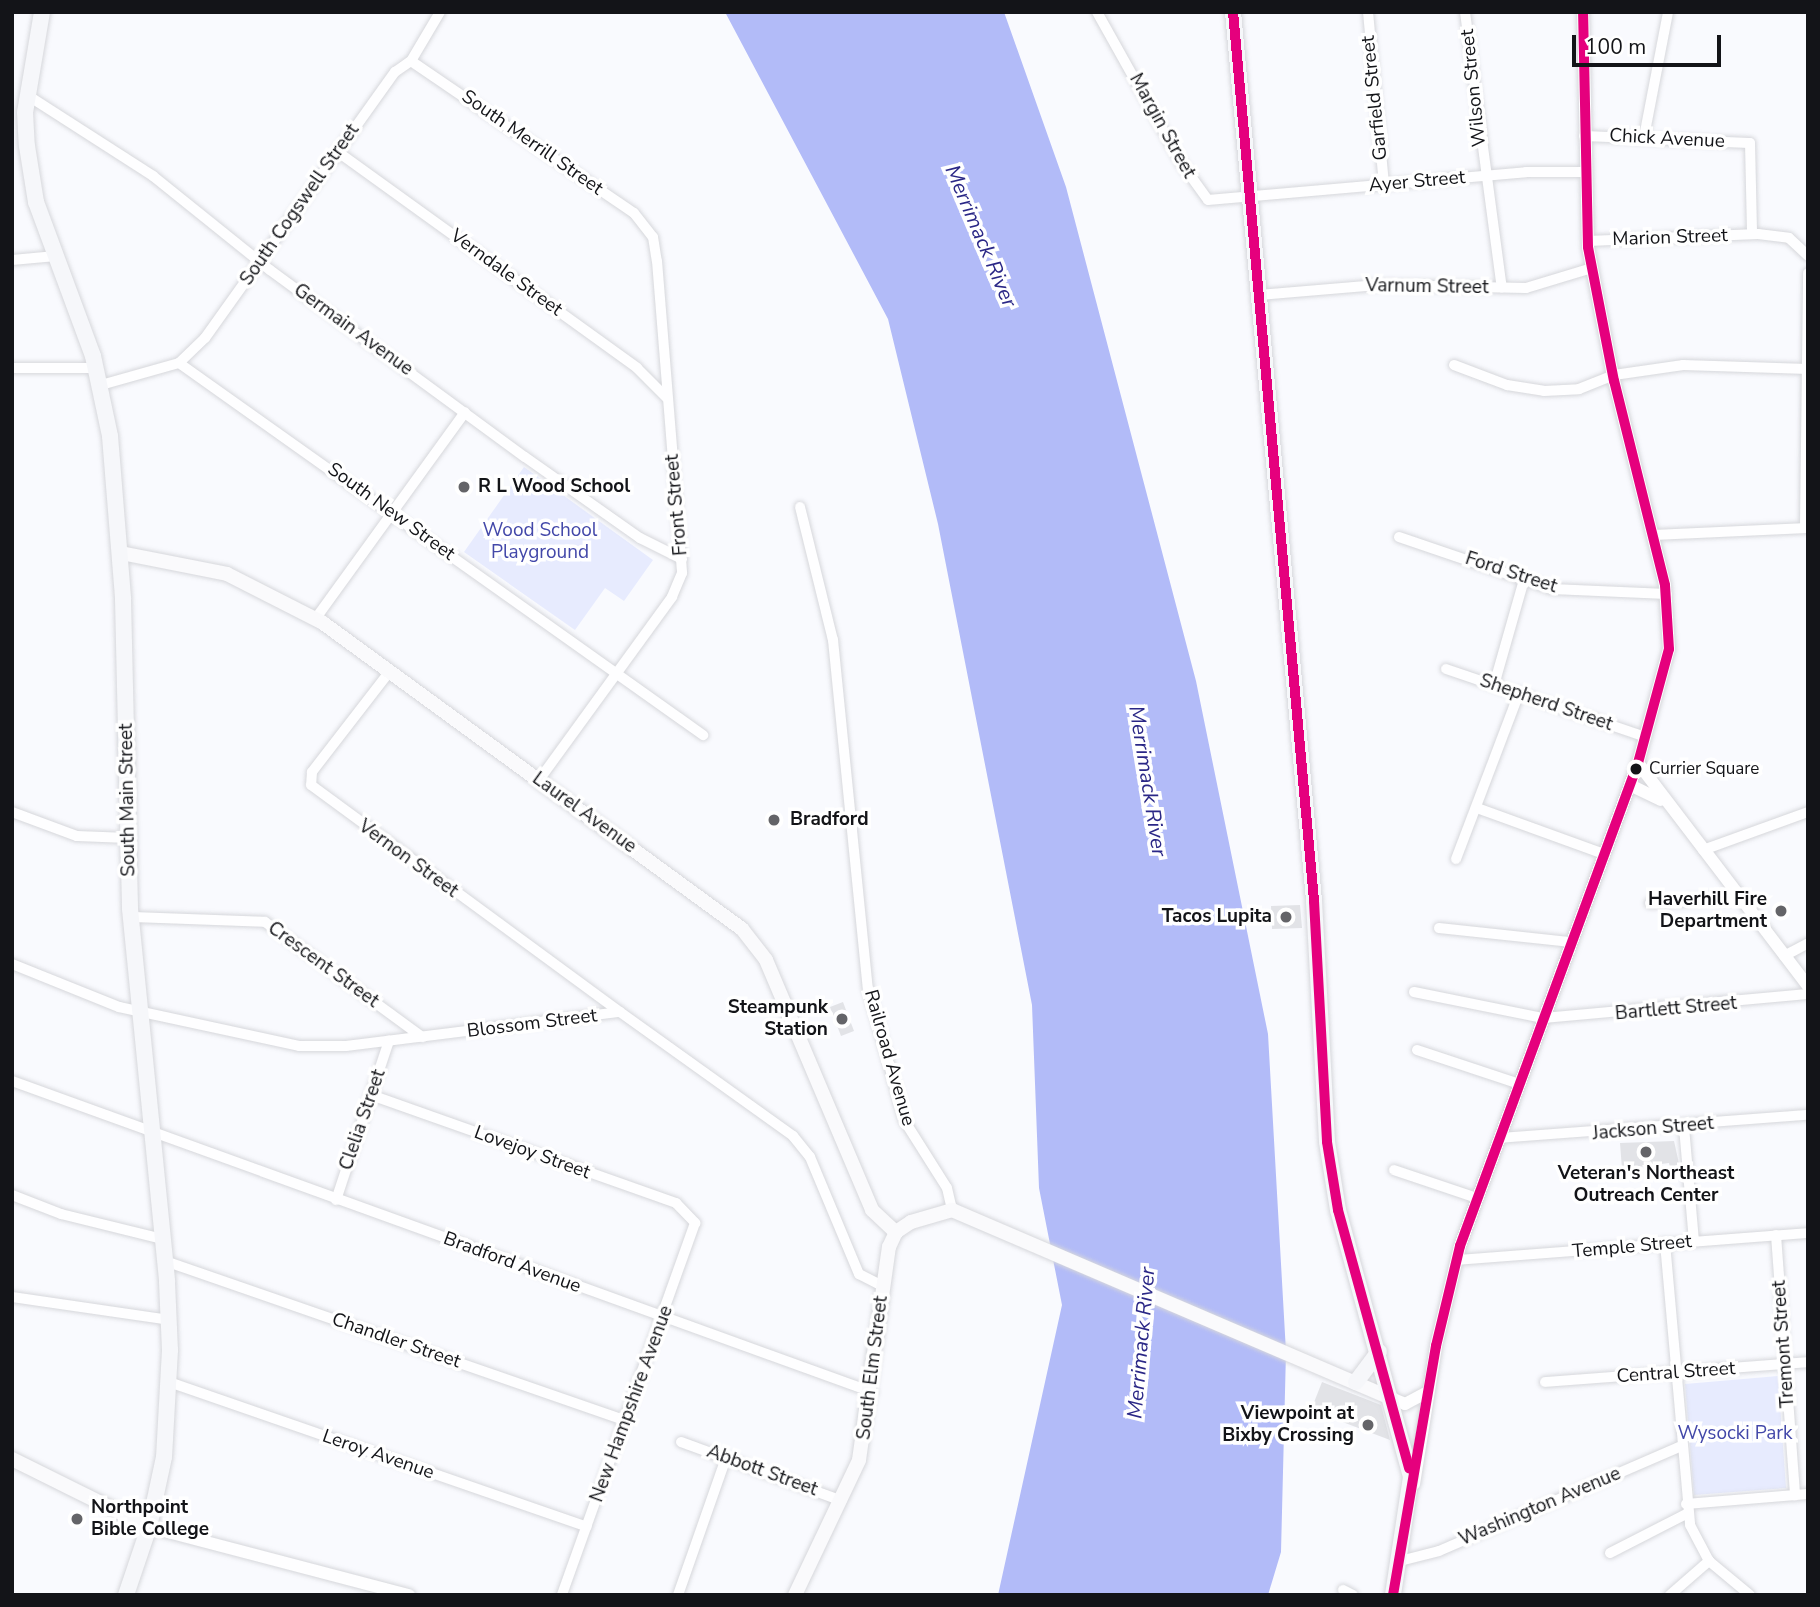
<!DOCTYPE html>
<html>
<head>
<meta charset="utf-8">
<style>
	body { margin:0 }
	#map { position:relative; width:1820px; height:1607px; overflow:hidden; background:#f9fafe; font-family:"Nunito Sans",sans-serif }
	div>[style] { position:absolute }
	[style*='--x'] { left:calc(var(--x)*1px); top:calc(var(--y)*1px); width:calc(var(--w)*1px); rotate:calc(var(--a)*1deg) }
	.green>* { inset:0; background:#e7ebfe }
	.water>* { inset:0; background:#b2bbf8 }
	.building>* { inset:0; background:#e2e3e7 }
	.roads { filter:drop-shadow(0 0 2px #d6d7db) drop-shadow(0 0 2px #d6d7db) }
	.minor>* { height:10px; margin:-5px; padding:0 5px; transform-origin:5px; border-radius:5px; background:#fefeff }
	.tertiary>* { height:12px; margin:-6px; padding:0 6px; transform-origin:6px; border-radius:6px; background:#fefeff }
	.secondary>* { height:14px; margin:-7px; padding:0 7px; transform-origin:7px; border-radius:7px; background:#fafafc }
	.primary>* { height:16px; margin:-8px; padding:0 8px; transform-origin:8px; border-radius:8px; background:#f6f7fa }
	.bus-1>* { height:10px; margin:-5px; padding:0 5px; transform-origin:5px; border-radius:5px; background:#e5007d }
	.dots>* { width:19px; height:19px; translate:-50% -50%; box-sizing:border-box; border:4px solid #fff; border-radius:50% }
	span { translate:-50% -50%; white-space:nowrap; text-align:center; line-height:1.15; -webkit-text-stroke:7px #fff; paint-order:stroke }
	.bus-label { font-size:17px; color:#131418 }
	.left { translate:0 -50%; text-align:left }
	.street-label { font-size:19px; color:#131418 }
	.poi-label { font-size:19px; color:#131418; font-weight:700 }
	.right { translate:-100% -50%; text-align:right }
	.park-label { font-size:19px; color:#4348a9 }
	.water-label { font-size:21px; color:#2a2786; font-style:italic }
	.frame { position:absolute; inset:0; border:14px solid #131418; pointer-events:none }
	.scale { position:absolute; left:1572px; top:35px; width:149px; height:32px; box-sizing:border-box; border:4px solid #131418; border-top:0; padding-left:9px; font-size:21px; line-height:24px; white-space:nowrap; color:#131418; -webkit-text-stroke:5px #fff; paint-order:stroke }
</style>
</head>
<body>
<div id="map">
	<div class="green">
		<div style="clip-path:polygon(524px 467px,653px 560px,624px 601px,605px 588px,575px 630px,464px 552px)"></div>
		<div style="clip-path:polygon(1778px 1376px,1786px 1488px,1694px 1495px,1685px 1384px)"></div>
	</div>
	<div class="water">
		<div style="clip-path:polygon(725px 12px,1004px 12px,1066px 187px,1196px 681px,1268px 1034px,1286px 1352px,1281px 1552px,1268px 1595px,998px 1595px,1062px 1305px,1039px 1188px,1032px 1005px,938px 524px,888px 319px)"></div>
	</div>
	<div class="building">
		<div style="clip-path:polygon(1300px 905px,1302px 928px,1272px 929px,1271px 906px)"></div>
		<div style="clip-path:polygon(843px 1002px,854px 1031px,841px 1036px,830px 1007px)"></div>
		<div style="clip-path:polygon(1674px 1141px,1680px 1168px,1670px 1168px,1669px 1163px,1622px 1169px,1620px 1143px)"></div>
		<div style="clip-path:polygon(1322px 1382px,1381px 1405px,1390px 1440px,1311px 1410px)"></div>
	</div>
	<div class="roads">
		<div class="minor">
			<div style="--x:1097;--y:12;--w:174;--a:60.8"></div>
			<div style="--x:1182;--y:164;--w:44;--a:54.2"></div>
			<div style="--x:1208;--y:200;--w:319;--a:-5"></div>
			<div style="--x:1526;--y:172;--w:57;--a:0"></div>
			<div style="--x:1368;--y:12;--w:173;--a:84.7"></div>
			<div style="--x:1465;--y:12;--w:278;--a:82.4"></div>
			<div style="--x:411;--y:61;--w:270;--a:34.3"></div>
			<div style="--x:634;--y:213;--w:31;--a:52"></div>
			<div style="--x:653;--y:237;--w:24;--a:81"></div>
			<div style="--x:657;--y:261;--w:313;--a:85.4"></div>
			<div style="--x:682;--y:573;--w:26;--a:113"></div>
			<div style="--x:672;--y:597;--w:226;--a:126"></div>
			<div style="--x:411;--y:61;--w:57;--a:-59.4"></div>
			<div style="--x:27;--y:95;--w:150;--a:32.7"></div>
			<div style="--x:153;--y:176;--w:150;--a:38.8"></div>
			<div style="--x:270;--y:270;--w:316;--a:36.3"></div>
			<div style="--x:525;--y:457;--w:141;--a:35.2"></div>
			<div style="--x:640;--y:538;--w:47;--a:26.6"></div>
			<div style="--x:1584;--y:136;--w:166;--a:2.4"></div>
			<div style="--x:1750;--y:143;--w:91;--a:88.7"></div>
			<div style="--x:1644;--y:137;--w:127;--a:-79.1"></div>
			<div style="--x:338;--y:152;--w:369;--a:35.8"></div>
			<div style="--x:637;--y:368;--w:42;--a:45"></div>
			<div style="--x:1588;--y:241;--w:170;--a:-2.4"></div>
			<div style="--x:1758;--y:234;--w:31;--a:7"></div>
			<div style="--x:1789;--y:238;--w:26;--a:43"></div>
			<div style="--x:12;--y:260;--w:44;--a:-5.2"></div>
			<div style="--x:1259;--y:295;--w:119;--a:-4.8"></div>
			<div style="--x:1378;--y:285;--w:148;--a:1.2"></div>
			<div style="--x:1526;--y:288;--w:69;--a:-16.9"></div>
			<div style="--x:179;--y:363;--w:36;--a:-44"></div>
			<div style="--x:205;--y:338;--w:327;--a:-54.5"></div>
			<div style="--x:395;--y:72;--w:19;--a:-35"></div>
			<div style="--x:1454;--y:365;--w:57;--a:20.7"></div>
			<div style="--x:1507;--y:385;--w:37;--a:9"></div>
			<div style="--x:1544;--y:391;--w:35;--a:-3"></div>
			<div style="--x:1579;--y:389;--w:38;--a:-22"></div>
			<div style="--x:1614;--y:375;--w:70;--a:-8.2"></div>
			<div style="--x:1683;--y:365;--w:125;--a:1.8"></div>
			<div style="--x:12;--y:368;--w:84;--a:0"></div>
			<div style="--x:101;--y:385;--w:81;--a:-15.8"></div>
			<div style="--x:179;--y:363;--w:643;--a:35.37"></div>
			<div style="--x:800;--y:507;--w:137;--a:76.1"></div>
			<div style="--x:833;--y:640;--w:350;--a:84.3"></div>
			<div style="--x:868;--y:988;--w:137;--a:74.7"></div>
			<div style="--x:904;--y:1120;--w:80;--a:57.7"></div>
			<div style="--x:947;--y:1188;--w:23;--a:77"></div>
			<div style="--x:1805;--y:527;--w:254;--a:-89.3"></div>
			<div style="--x:1653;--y:535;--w:155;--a:-2.6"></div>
			<div style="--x:1399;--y:537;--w:162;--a:18.8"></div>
			<div style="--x:1552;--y:589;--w:115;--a:2.5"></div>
			<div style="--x:316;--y:618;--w:254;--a:-54.1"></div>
			<div style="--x:1446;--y:669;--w:211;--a:18.8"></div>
			<div style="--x:390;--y:671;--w:128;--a:127.7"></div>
			<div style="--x:312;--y:772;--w:13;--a:94"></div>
			<div style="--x:311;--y:785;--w:383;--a:36.3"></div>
			<div style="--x:1494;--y:685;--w:109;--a:-74.1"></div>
			<div style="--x:1477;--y:808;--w:135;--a:19.9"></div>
			<div style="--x:12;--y:812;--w:69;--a:20.3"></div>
			<div style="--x:77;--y:836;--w:51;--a:2.2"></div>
			<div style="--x:1703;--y:850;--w:112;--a:-19.9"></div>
			<div style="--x:1456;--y:859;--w:178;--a:-69.2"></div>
			<div style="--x:1650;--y:903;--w:90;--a:-3.2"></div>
			<div style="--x:131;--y:917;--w:134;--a:2.1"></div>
			<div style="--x:265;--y:922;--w:195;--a:36.2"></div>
			<div style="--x:1439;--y:928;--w:133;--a:6.1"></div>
			<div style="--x:1784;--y:956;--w:27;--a:-28"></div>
			<div style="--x:12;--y:964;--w:115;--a:21.9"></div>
			<div style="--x:119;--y:1007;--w:184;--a:12.2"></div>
			<div style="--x:299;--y:1046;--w:47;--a:0"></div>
			<div style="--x:346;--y:1046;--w:276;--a:-7.1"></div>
			<div style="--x:620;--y:1012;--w:213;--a:35.6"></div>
			<div style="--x:793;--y:1136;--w:27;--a:51"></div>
			<div style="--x:810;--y:1157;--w:127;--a:67.3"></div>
			<div style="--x:859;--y:1274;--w:28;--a:27"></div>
			<div style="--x:1414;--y:992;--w:132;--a:11.4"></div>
			<div style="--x:1543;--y:1018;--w:266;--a:-5.2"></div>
			<div style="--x:1417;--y:1050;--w:108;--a:18.4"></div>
			<div style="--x:12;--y:1081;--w:915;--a:19.88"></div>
			<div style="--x:371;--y:1095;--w:324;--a:19.5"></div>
			<div style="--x:676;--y:1203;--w:28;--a:46"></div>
			<div style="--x:695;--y:1223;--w:395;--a:109.7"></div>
			<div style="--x:1684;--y:1127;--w:114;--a:85"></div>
			<div style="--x:1499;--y:1138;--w:310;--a:-4.3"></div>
			<div style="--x:1394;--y:1170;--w:88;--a:18.6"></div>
			<div style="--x:12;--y:1195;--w:53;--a:21.2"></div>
			<div style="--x:61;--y:1214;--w:105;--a:13.8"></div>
			<div style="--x:336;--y:1200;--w:168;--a:-71.6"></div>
			<div style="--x:1776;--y:1235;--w:261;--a:85.8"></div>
			<div style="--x:1665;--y:1243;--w:283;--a:84.9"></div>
			<div style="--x:1690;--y:1525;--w:41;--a:62.2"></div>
			<div style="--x:1709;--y:1561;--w:53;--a:39.7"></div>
			<div style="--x:1457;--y:1260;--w:352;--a:-4.4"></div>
			<div style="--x:165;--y:1261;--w:488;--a:19.1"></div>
			<div style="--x:12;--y:1297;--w:159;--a:8.3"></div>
			<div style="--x:169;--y:1382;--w:442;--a:19.1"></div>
			<div style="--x:1545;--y:1382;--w:264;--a:-4.3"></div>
			<div style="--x:681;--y:1442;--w:171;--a:20.1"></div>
			<div style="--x:1686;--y:1504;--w:122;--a:-4.7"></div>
			<div style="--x:1610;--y:1553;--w:88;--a:-27.1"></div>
			<div style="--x:1400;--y:1561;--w:40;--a:-14.4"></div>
			<div style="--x:1439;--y:1551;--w:262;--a:-23.4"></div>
			<div style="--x:1343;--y:1590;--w:11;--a:27"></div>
			<div style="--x:678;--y:1595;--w:145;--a:-70.7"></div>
			<div style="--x:1670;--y:1595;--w:52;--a:-41.1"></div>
		</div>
		<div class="tertiary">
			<div style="--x:1638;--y:763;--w:280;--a:52.7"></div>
			<div style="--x:1630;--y:785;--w:34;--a:26"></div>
			<div style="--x:1391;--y:1398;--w:15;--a:23"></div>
			<div style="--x:1405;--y:1404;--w:26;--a:-28"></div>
			<div style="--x:1414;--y:1484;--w:140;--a:-80.9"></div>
			<div style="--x:1436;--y:1346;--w:103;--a:-76.5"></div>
			<div style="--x:1460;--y:1246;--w:515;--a:-69.77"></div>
			<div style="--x:1638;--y:763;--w:118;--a:-74.8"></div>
			<div style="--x:1669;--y:649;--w:64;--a:-93.6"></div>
			<div style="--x:1665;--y:585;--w:210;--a:-104"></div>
			<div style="--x:1614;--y:381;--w:136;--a:-101"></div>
			<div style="--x:1588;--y:247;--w:235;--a:-91.2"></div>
			<div style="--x:149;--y:1527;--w:269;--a:14.7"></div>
		</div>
		<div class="secondary">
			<div style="--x:121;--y:553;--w:108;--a:11.2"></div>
			<div style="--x:227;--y:574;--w:108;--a:27"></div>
			<div style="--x:323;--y:623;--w:519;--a:36.14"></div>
			<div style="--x:742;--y:929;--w:39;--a:52"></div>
			<div style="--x:766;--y:960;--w:272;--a:67"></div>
			<div style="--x:872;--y:1210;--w:33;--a:43"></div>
			<div style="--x:12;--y:1459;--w:153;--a:26.4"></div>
			<div style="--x:795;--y:1595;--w:149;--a:-64.6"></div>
			<div style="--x:859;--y:1460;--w:215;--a:-82"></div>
			<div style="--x:889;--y:1247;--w:17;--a:-65"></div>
			<div style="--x:896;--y:1232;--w:18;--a:-34"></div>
			<div style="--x:911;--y:1222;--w:43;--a:-16.3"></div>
			<div style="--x:952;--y:1210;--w:478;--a:23.2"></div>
		</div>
		<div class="primary">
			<div style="--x:42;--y:12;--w:101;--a:99.6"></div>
			<div style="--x:25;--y:112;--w:34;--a:87"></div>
			<div style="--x:27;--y:146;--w:57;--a:80.9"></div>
			<div style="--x:36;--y:202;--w:164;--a:69.7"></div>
			<div style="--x:93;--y:356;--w:82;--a:78"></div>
			<div style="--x:110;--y:436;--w:164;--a:85.4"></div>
			<div style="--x:123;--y:599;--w:310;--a:88.7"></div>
			<div style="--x:130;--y:909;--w:375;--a:84.3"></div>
			<div style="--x:167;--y:1282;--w:68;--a:87.5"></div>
			<div style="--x:170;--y:1350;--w:107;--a:93.2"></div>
			<div style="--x:164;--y:1457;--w:72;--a:102.1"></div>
			<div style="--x:149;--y:1527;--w:72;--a:108.7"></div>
			<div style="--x:1233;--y:12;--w:893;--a:84.79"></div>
			<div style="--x:1314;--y:901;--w:241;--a:86.9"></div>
			<div style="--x:1327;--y:1142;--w:69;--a:80.8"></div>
			<div style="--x:1338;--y:1210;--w:277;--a:74.7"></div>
			<div style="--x:1411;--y:1477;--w:119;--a:98.7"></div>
			<div style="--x:1356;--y:1382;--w:38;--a:-53"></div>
		</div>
	</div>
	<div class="bus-1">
		<div style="--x:1233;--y:12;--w:893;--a:84.79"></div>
		<div style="--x:1314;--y:901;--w:241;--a:86.9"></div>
		<div style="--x:1327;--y:1142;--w:69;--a:80.8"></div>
		<div style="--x:1338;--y:1210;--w:268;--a:74.6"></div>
		<div style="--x:1393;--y:1595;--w:253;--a:-80.2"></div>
		<div style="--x:1436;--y:1346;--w:103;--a:-76.5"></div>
		<div style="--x:1460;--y:1246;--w:515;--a:-69.77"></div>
		<div style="--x:1638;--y:763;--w:118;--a:-74.8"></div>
		<div style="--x:1669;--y:649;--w:64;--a:-93.6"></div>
		<div style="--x:1665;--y:585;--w:210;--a:-104"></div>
		<div style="--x:1614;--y:381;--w:136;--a:-101"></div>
		<div style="--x:1588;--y:247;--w:235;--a:-91.2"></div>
	</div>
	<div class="dots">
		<div style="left:464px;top:487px;background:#646468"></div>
		<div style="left:1636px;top:769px;background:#131418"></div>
		<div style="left:774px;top:820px;background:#646468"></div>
		<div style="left:1781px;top:911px;background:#646468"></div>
		<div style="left:1286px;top:917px;background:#646468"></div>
		<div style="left:842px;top:1019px;background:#646468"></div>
		<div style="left:1646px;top:1152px;background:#646468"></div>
		<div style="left:1368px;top:1425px;background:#646468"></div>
		<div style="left:77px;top:1519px;background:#646468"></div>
	</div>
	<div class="bus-label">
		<span class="left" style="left:1649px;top:769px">Currier Square</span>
	</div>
	<div class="street-label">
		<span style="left:1474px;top:88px;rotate:-96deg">Wilson Street</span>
		<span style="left:1375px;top:98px;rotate:-96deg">Garfield Street</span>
		<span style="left:1162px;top:126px;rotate:61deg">Margin Street</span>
		<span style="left:1667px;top:139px;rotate:3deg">Chick Avenue</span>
		<span style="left:532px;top:143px;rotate:35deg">South Merrill Street</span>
		<span style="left:1417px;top:182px;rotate:-5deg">Ayer Street</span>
		<span style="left:300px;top:205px;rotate:-55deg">South Cogswell Street</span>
		<span style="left:1670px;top:238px;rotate:-2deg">Marion Street</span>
		<span style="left:506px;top:273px;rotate:36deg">Verndale Street</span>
		<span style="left:1427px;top:287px;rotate:1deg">Varnum Street</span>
		<span style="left:353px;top:330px;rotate:36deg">Germain Avenue</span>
		<span style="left:677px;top:505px;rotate:-95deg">Front Street</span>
		<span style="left:391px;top:512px;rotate:36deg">South New Street</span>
		<span style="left:1511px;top:573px;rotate:18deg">Ford Street</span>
		<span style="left:1546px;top:703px;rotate:19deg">Shepherd Street</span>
		<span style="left:128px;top:800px;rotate:-91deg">South Main Street</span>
		<span style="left:584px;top:813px;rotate:36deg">Laurel Avenue</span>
		<span style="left:408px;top:859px;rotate:36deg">Vernon Street</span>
		<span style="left:323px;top:965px;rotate:36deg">Crescent Street</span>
		<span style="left:1676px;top:1009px;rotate:-5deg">Bartlett Street</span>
		<span style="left:532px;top:1024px;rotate:-7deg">Blossom Street</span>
		<span style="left:889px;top:1058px;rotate:74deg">Railroad Avenue</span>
		<span style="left:363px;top:1120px;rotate:-71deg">Clelia Street</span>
		<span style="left:1653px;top:1129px;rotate:-5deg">Jackson Street</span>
		<span style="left:532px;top:1153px;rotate:20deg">Lovejoy Street</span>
		<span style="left:1632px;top:1247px;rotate:-5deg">Temple Street</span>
		<span style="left:512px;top:1263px;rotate:20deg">Bradford Avenue</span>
		<span style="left:396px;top:1341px;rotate:19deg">Chandler Street</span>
		<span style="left:1784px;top:1344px;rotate:-94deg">Tremont Street</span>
		<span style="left:873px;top:1368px;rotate:-83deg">South Elm Street</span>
		<span style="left:1676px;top:1373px;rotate:-4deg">Central Street</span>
		<span style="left:632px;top:1404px;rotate:-70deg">New Hampshire Avenue</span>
		<span style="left:378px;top:1455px;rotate:19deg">Leroy Avenue</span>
		<span style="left:762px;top:1471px;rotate:20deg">Abbott Street</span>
		<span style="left:1540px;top:1507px;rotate:-23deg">Washington Avenue</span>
	</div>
	<div class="poi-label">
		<span class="left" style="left:478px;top:487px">R L Wood School</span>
		<span class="left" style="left:790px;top:820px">Bradford</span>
		<span class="right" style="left:1767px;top:911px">Haverhill Fire<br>Department</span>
		<span class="right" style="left:1272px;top:917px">Tacos Lupita</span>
		<span class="right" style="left:828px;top:1019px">Steampunk<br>Station</span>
		<span style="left:1646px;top:1185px">Veteran's Northeast<br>Outreach Center</span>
		<span class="right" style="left:1354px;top:1425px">Viewpoint at<br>Bixby Crossing</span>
		<span class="left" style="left:91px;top:1519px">Northpoint<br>Bible College</span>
	</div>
	<div class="park-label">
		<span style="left:540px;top:542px">Wood School<br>Playground</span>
		<span style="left:1735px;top:1434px">Wysocki Park</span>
	</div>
	<div class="water-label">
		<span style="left:981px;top:236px;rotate:67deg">Merrimack River</span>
		<span style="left:1148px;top:781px;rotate:81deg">Merrimack River</span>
		<span style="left:1141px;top:1343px;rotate:-85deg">Merrimack River</span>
	</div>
	<div class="frame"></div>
	<div class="scale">100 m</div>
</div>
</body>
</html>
